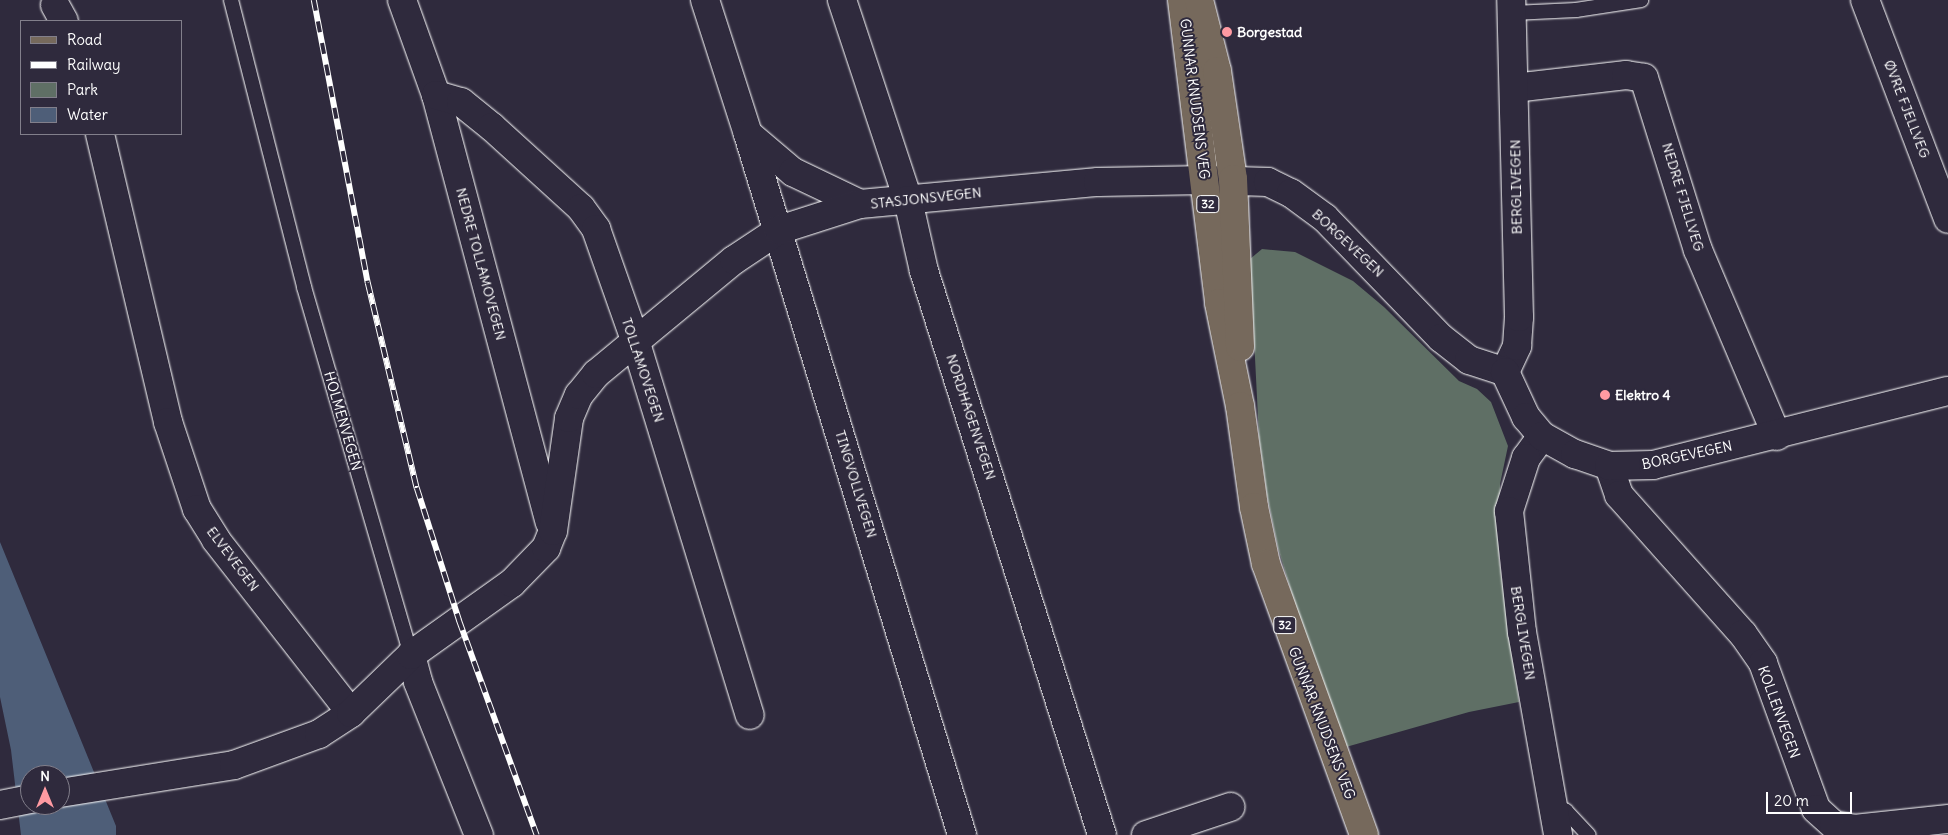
<!DOCTYPE html>
<html>
<head>
<meta charset="utf-8">
<style>
	body { margin:0 }
	#map { position:relative; width:1948px; height:835px; overflow:hidden; background:#2f2a3d; font-family:Delius,sans-serif }
	div>[style] { position:absolute }
	[style*='--x'] { left:calc(var(--x)*1px); top:calc(var(--y)*1px); width:calc(var(--w)*1px); rotate:calc(var(--a)*1deg) }
	.green>* { inset:0; background:#5f6f65 }
	.water>* { inset:0; background:#4e5e78 }
	.roads { filter:drop-shadow(0 0 1px #fff) drop-shadow(0 0 1px #fff) }
	.service>* { height:14px; margin:-7px; padding:0 7px; transform-origin:7px; border-radius:7px; background:#2f2a3d }
	.minor>* { height:28px; margin:-14px; padding:0 14px; transform-origin:14px; border-radius:14px; background:#2f2a3d }
	.tertiary>* { height:28px; margin:-14px; padding:0 14px; transform-origin:14px; border-radius:14px; background:#2f2a3d }
	.primary>* { height:28px; margin:-14px; padding:0 14px; transform-origin:14px; border-radius:14px; background:#76695c }
	.rail>* { height:5.5px; margin-top:-2.75px; transform-origin:0; background:repeating-linear-gradient(90deg,#2f2a3d 0 11px,#fff 0 22px); box-sizing:border-box; border-block:1px solid #fff }
	.dots>* { width:14px; height:14px; translate:-50% -50%; box-sizing:border-box; border:2px solid #2f2a3d; border-radius:50% }
	span { translate:-50% -50%; white-space:nowrap; text-align:center; line-height:1.15; -webkit-text-stroke:4px #2f2a3d; paint-order:stroke }
	.shield-label span { padding:1px 4px; background:#2f2a3d; border:1px solid; border-radius:4px; -webkit-text-stroke-width:0 }
	.shield-label { font-size:12px; color:#fff; font-weight:700 }
	.poi-label { font-size:14px; color:#fff; font-weight:700 }
	.left { translate:0 -50%; text-align:left }
	.street-label { font-size:14px; color:#fff }
	.legend { position:absolute; left:20px; top:20px; width:162px; height:115px; box-sizing:border-box; background:#2f2a3d; border:1px solid #827f8b; margin:0; padding:6px 9px; list-style:none; font-size:15px; color:#fff }
	.legend li { display:flex; align-items:center; gap:10px; height:25px }
	.legend b { width:25px; border:1px solid #827f8b }
	.north { position:absolute; left:20px; top:765px; width:50px; height:50px; box-sizing:border-box; background:#2f2a3d; border:1px solid #827f8b; border-radius:50%; rotate:0deg; font-size:14px; font-weight:700; line-height:20px; text-align:center; color:#fff }
	.north::after { content:''; display:block; margin:auto; width:18px; height:22px; background:#ff9aa2; clip-path:polygon(50% 0,100% 100%,50% 72%,0 100%) }
	.scale { position:absolute; left:1766px; top:792px; width:86px; height:22px; box-sizing:border-box; border:2px solid #fff; border-top:0; padding-left:6px; font-size:15px; line-height:18px; white-space:nowrap; color:#fff; -webkit-text-stroke:4px #2f2a3d; paint-order:stroke }
</style>
</head>
<body>
<div id="map">
	<div class="green">
		<div style="clip-path:polygon(1262px 249px,1295px 252px,1353px 281px,1384px 307px,1459px 381px,1477px 389px,1491px 402px,1508px 446px,1500px 484px,1499px 558px,1519px 702px,1469px 712px,1346px 747px,1302px 627px,1278px 548px,1267px 495px,1259px 437px,1250px 259px)"></div>
	</div>
	<div class="water">
		<div style="clip-path:polygon(evenodd,0 542px,116px 826px,116px 835px,21px 835px,11px 750px,0 697px,0 542px,30px 775px,60px 775px,60px 805px,30px 805px,30px 775px)"></div>
	</div>
	<div class="roads">
		<div class="service">
			<div style="--x:231;--y:0;--w:296;--a:75.7"></div>
			<div style="--x:304;--y:287;--w:383;--a:73.8"></div>
			<div style="--x:1513;--y:13;--w:63;--a:-2.7"></div>
			<div style="--x:1576;--y:10;--w:66;--a:-8.7"></div>
			<div style="--x:1553;--y:804;--w:15;--a:28"></div>
			<div style="--x:1566;--y:811;--w:33;--a:47"></div>
		</div>
		<div class="minor">
			<div style="--x:402;--y:0;--w:101;--a:70.3"></div>
			<div style="--x:436;--y:95;--w:442;--a:75.1"></div>
			<div style="--x:705;--y:0;--w:141;--a:72.2"></div>
			<div style="--x:748;--y:134;--w:59;--a:40.2"></div>
			<div style="--x:793;--y:172;--w:74;--a:25.5"></div>
			<div style="--x:860;--y:204;--w:239;--a:-5.3"></div>
			<div style="--x:1098;--y:182;--w:108;--a:-1.1"></div>
			<div style="--x:842;--y:0;--w:211;--a:71.7"></div>
			<div style="--x:908;--y:200;--w:73;--a:77.3"></div>
			<div style="--x:924;--y:271;--w:591;--a:72.48"></div>
			<div style="--x:1865;--y:0;--w:234;--a:69.2"></div>
			<div style="--x:55;--y:5;--w:18;--a:61"></div>
			<div style="--x:1514;--y:88;--w:113;--a:-6.6"></div>
			<div style="--x:1626;--y:75;--w:18;--a:9"></div>
			<div style="--x:1644;--y:78;--w:180;--a:72.6"></div>
			<div style="--x:1698;--y:250;--w:202;--a:67"></div>
			<div style="--x:436;--y:95;--w:26;--a:16"></div>
			<div style="--x:461;--y:102;--w:40;--a:39"></div>
			<div style="--x:492;--y:127;--w:120;--a:42.3"></div>
			<div style="--x:581;--y:208;--w:26;--a:54"></div>
			<div style="--x:596;--y:229;--w:118;--a:70.6"></div>
			<div style="--x:635;--y:340;--w:392;--a:73"></div>
			<div style="--x:100;--y:134;--w:296;--a:76.7"></div>
			<div style="--x:168;--y:422;--w:92;--a:71.6"></div>
			<div style="--x:197;--y:509;--w:36;--a:58"></div>
			<div style="--x:216;--y:540;--w:219;--a:52"></div>
			<div style="--x:748;--y:134;--w:733;--a:73.02"></div>
			<div style="--x:1505;--y:372;--w:29;--a:-65"></div>
			<div style="--x:1517;--y:346;--w:29;--a:-86"></div>
			<div style="--x:1519;--y:317;--w:317;--a:-91.4"></div>
			<div style="--x:1542;--y:436;--w:27;--a:126"></div>
			<div style="--x:1526;--y:458;--w:56;--a:107.8"></div>
			<div style="--x:1509;--y:511;--w:122;--a:83.9"></div>
			<div style="--x:1522;--y:632;--w:206;--a:79.9"></div>
			<div style="--x:1609;--y:466;--w:31;--a:71"></div>
			<div style="--x:1619;--y:495;--w:186;--a:48.3"></div>
			<div style="--x:1743;--y:634;--w:35;--a:55"></div>
			<div style="--x:1763;--y:663;--w:155;--a:70"></div>
			<div style="--x:1816;--y:809;--w:24;--a:42"></div>
			<div style="--x:1834;--y:825;--w:20;--a:11"></div>
			<div style="--x:1854;--y:829;--w:95;--a:-6.1"></div>
			<div style="--x:411;--y:655;--w:28;--a:75"></div>
			<div style="--x:418;--y:682;--w:165;--a:68.3"></div>
			<div style="--x:60;--y:793;--w:176;--a:-9.1"></div>
			<div style="--x:234;--y:765;--w:90;--a:-20"></div>
			<div style="--x:319;--y:734;--w:38;--a:-33"></div>
			<div style="--x:351;--y:713;--w:83;--a:-44"></div>
			<div style="--x:411;--y:655;--w:124;--a:-35.5"></div>
			<div style="--x:512;--y:583;--w:49;--a:-45.8"></div>
			<div style="--x:546;--y:548;--w:18;--a:-68"></div>
			<div style="--x:553;--y:531;--w:114;--a:-81.9"></div>
			<div style="--x:569;--y:418;--w:25;--a:-67"></div>
			<div style="--x:579;--y:395;--w:27;--a:-51"></div>
			<div style="--x:596;--y:374;--w:179;--a:-39.6"></div>
			<div style="--x:734;--y:260;--w:54;--a:-33.7"></div>
			<div style="--x:779;--y:230;--w:85;--a:-17.8"></div>
			<div style="--x:0;--y:805;--w:31;--a:-11"></div>
			<div style="--x:1146;--y:835;--w:89;--a:-18.4"></div>
		</div>
		<div class="tertiary">
			<div style="--x:1206;--y:180;--w:62;--a:1.8"></div>
			<div style="--x:1268;--y:182;--w:25;--a:26"></div>
			<div style="--x:1291;--y:193;--w:42;--a:36.3"></div>
			<div style="--x:1325;--y:218;--w:167;--a:46"></div>
			<div style="--x:1441;--y:338;--w:36;--a:38"></div>
			<div style="--x:1469;--y:360;--w:38;--a:18"></div>
			<div style="--x:1505;--y:372;--w:50;--a:65"></div>
			<div style="--x:1526;--y:417;--w:25;--a:50"></div>
			<div style="--x:1542;--y:436;--w:38;--a:29"></div>
			<div style="--x:1575;--y:454;--w:36;--a:19"></div>
			<div style="--x:1609;--y:466;--w:44;--a:-1.3"></div>
			<div style="--x:1653;--y:465;--w:304;--a:-14.1"></div>
		</div>
		<div class="primary">
			<div style="--x:1182;--y:0;--w:305;--a:83"></div>
			<div style="--x:1219;--y:303;--w:105;--a:78.5"></div>
			<div style="--x:1240;--y:406;--w:102;--a:82.1"></div>
			<div style="--x:1254;--y:507;--w:58;--a:78.1"></div>
			<div style="--x:1266;--y:564;--w:288;--a:70.1"></div>
			<div style="--x:1199;--y:0;--w:73;--a:75.8"></div>
			<div style="--x:1217;--y:71;--w:109;--a:81.6"></div>
			<div style="--x:1233;--y:179;--w:168;--a:87.6"></div>
		</div>
	</div>
	<div class="rail">
		<div style="--x:314;--y:0;--w:288;--a:79.2"></div>
		<div style="--x:368;--y:283;--w:211;--a:76.6"></div>
		<div style="--x:417;--y:488;--w:139;--a:72.3"></div>
		<div style="--x:459;--y:620;--w:229;--a:70.1"></div>
	</div>
	<div class="dots">
		<div style="left:1227px;top:32px;background:#ff9aa2"></div>
		<div style="left:1605px;top:395px;background:#ff9aa2"></div>
	</div>
	<div class="shield-label">
		<span style="left:1208px;top:204px">32</span>
		<span style="left:1285px;top:625px">32</span>
	</div>
	<div class="poi-label">
		<span class="left" style="left:1237px;top:32px">Borgestad</span>
		<span class="left" style="left:1615px;top:395px">Elektro 4</span>
	</div>
	<div class="street-label">
		<span style="left:1195px;top:99px;rotate:83deg">GUNNAR KNUDSENS VEG</span>
		<span style="left:1907px;top:109px;rotate:69deg">ØVRE FJELLVEG</span>
		<span style="left:1516px;top:187px;rotate:-91deg">BERGLIVEGEN</span>
		<span style="left:1683px;top:197px;rotate:73deg">NEDRE FJELLVEG</span>
		<span style="left:926px;top:198px;rotate:-6deg">STASJONSVEGEN</span>
		<span style="left:1348px;top:243px;rotate:43deg">BORGEVEGEN</span>
		<span style="left:481px;top:264px;rotate:75deg">NEDRE TOLLAMOVEGEN</span>
		<span style="left:643px;top:370px;rotate:72deg">TOLLAMOVEGEN</span>
		<span style="left:971px;top:417px;rotate:72deg">NORDHAGENVEGEN</span>
		<span style="left:343px;top:421px;rotate:74deg">HOLMENVEGEN</span>
		<span style="left:1687px;top:455px;rotate:-12deg">BORGEVEGEN</span>
		<span style="left:856px;top:484px;rotate:73deg">TINGVOLLVEGEN</span>
		<span style="left:233px;top:559px;rotate:53deg">ELVEVEGEN</span>
		<span style="left:1523px;top:633px;rotate:81deg">BERGLIVEGEN</span>
		<span style="left:1779px;top:712px;rotate:70deg">KOLLENVEGEN</span>
		<span style="left:1322px;top:723px;rotate:69deg">GUNNAR KNUDSENS VEG</span>
	</div>
	<ul class="legend">
	<li><b style="height:6px;background:#76695c"></b>Road</li>
	<li><b style="height:6px;background:#fff"></b>Railway</li>
	<li><b style="height:14px;background:#5f6f65"></b>Park</li>
	<li><b style="height:14px;background:#4e5e78"></b>Water</li>
	</ul>
	<div class="north">N</div>
	<div class="scale">20 m</div>
</div>
</body>
</html>
